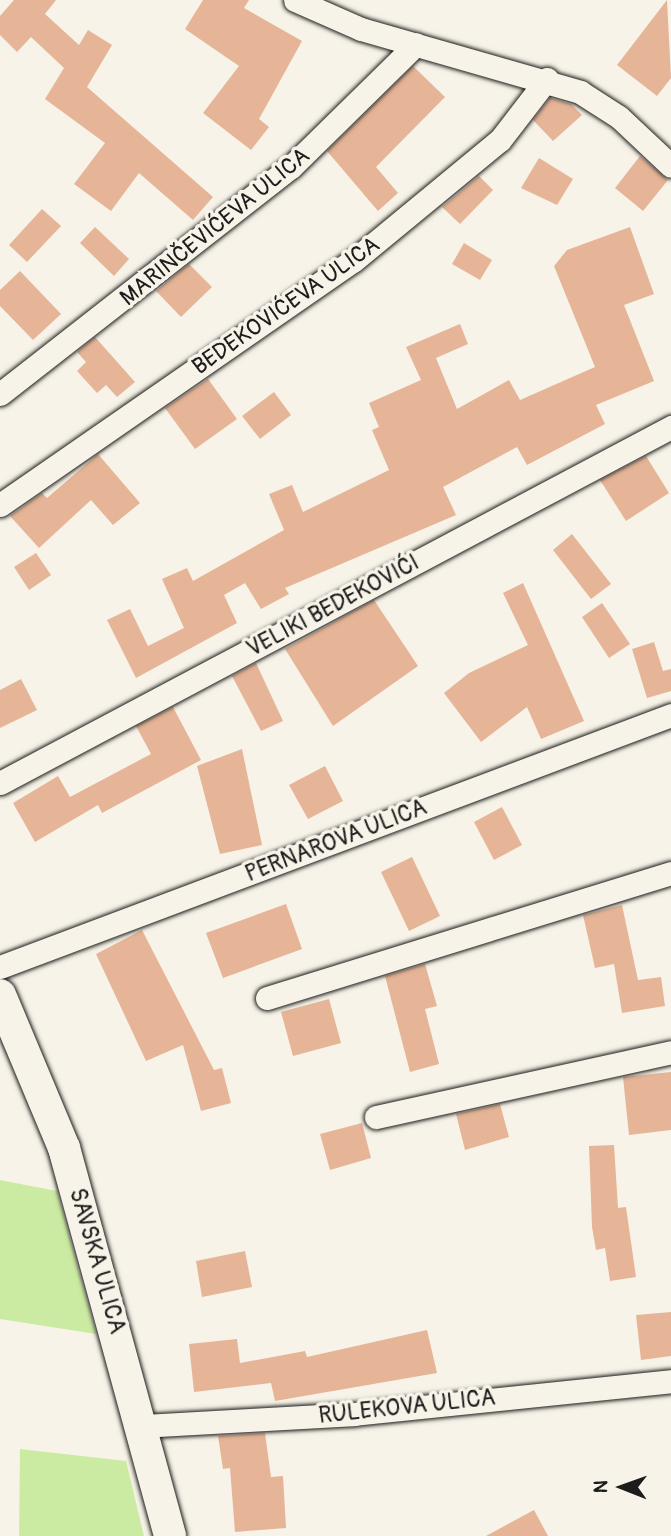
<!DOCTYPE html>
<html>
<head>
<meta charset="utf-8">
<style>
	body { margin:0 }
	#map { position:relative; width:671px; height:1536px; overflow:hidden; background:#f7f3e8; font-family:Pangolin,sans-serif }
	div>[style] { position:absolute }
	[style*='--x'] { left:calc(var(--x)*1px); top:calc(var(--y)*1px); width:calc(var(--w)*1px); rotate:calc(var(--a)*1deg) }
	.green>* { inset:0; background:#cceba2 }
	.building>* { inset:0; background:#e6b597 }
	.roads { filter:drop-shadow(0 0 2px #1c1c1c) drop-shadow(0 0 2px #1c1c1c) }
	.street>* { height:23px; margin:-11.5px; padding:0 11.5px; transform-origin:11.5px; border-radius:11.5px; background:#f7f3e8 }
	.secondary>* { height:32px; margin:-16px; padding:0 16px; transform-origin:16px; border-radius:16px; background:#f7f3e8 }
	span { translate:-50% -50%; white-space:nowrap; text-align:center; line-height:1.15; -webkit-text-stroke:7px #f7f3e8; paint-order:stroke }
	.street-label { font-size:23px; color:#1c1c1c }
	.north { position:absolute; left:587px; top:1452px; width:70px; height:70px; -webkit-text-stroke:5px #f7f3e8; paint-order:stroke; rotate:271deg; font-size:19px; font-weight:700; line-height:28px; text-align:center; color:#1c1c1c }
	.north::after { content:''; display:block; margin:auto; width:24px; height:32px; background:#1c1c1c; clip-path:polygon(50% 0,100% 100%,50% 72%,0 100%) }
</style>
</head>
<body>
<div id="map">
	<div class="green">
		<div style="clip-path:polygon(0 1180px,57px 1191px,96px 1334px,0 1319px)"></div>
		<div style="clip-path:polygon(20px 1449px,126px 1461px,144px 1536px,19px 1536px)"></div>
	</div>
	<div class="building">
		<div style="clip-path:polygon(14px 0,56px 0,45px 14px,79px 45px,88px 30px,112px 45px,87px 87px,213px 197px,193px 220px,139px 173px,111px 211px,74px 184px,105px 143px,45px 99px,64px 68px,31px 37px,17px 52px,0 35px,0 16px)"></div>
		<div style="clip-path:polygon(203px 0,249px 0,244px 8px,302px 41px,259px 119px,269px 127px,251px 150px,203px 113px,239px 66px,185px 29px)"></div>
		<div style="clip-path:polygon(667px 0,671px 78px,657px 96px,617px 65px)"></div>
		<div style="clip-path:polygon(413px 66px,445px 97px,376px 167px,398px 193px,378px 211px,327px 151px)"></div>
		<div style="clip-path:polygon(550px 98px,571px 104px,582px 115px,553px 141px,533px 120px)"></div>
		<div style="clip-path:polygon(640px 156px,668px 180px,643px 211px,615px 188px)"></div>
		<div style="clip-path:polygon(539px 158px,573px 179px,557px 205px,521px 188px)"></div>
		<div style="clip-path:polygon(479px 176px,493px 190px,460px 224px,442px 207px)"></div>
		<div style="clip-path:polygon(42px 209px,61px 226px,27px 262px,9px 245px)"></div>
		<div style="clip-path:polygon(95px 227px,129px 259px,114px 276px,80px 243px)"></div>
		<div style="clip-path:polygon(630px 227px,654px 294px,624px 305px,654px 381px,596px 405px,605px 424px,527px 465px,517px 447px,443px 487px,456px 515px,285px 588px,289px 594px,261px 609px,245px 583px,224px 595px,237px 623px,136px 678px,107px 620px,130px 609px,148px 646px,184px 628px,162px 579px,187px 568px,193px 581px,284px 530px,269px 494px,292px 485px,303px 512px,389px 470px,372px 430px,379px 427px,369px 403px,421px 380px,406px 347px,460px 324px,468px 344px,436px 358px,457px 409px,509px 380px,520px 400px,595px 367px,554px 266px,567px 250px)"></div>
		<div style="clip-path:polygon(464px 243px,492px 260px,480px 280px,452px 264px)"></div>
		<div style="clip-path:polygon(189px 264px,212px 287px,181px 317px,156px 291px)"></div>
		<div style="clip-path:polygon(20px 271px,61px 314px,33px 340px,0 306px,0 290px)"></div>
		<div style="clip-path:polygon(95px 337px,135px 382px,117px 397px,106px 385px,97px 393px,77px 371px,86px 362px,77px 352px)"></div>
		<div style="clip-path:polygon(208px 379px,237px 419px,195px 449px,165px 408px)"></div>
		<div style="clip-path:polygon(274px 392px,291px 415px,260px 439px,242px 416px)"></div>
		<div style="clip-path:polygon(98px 454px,140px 503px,113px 525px,91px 500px,39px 548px,10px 516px,42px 493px,47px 498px)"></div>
		<div style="clip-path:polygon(646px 456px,669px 493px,626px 521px,600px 480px)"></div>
		<div style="clip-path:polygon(572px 534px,611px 584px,591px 599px,553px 550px)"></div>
		<div style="clip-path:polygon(36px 553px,51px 575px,29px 590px,14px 567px)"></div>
		<div style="clip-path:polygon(523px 583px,584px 721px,541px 739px,527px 707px,481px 742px,444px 693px,469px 673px,528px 645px,503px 593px)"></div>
		<div style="clip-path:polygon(374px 600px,418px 666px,333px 726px,285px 649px)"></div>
		<div style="clip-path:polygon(602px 603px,630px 644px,609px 658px,582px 617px)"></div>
		<div style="clip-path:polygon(654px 642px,663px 671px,671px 669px,671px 691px,647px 698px,632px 649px)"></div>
		<div style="clip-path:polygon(256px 663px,283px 721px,261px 731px,232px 676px)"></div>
		<div style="clip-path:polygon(21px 679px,37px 710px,0 728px,0 690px)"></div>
		<div style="clip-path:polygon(173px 707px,201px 760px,102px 813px,98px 805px,35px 842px,13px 803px,58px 776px,70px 797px,151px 754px,136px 726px)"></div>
		<div style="clip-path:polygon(242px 749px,262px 845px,220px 854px,197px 766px)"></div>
		<div style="clip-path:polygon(325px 766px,343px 801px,308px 819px,289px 785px)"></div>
		<div style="clip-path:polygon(502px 807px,522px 845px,494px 860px,474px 822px)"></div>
		<div style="clip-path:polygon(412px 857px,440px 916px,409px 931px,381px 872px)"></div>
		<div style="clip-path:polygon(286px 904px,302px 949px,223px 978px,206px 933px)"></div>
		<div style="clip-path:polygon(622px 905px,638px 980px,661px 977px,665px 1006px,622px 1013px,614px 964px,595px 968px,583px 915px)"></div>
		<div style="clip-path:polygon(142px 930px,214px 1070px,222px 1068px,231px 1103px,201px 1111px,183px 1045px,146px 1061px,96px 954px)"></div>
		<div style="clip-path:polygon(425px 964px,437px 1006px,425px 1009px,439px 1064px,410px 1072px,385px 976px)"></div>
		<div style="clip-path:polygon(329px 999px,341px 1043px,293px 1056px,281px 1012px)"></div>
		<div style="clip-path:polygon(671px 1072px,671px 1130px,629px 1135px,623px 1077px)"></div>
		<div style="clip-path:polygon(500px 1104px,509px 1137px,465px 1150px,456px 1114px)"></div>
		<div style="clip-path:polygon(362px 1123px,371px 1158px,330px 1170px,320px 1134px)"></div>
		<div style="clip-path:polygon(614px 1145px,618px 1208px,626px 1207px,636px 1277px,610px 1281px,605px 1248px,596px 1250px,592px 1227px,589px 1146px)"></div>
		<div style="clip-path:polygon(245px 1251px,252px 1287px,202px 1297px,196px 1261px)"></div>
		<div style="clip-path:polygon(671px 1312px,671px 1356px,641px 1360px,636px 1315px)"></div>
		<div style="clip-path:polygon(427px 1330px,437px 1373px,275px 1401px,271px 1383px,194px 1392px,189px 1344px,237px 1339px,240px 1363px,305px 1351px,307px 1357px)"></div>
		<div style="clip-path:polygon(265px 1433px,271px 1477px,283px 1476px,286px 1528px,235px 1532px,230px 1468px,223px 1469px,218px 1436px)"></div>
		<div style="clip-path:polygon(534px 1510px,548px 1536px,486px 1536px)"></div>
	</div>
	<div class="roads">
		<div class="street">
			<div style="--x:295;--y:0;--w:72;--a:23.7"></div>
			<div style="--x:361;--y:29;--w:228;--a:16"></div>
			<div style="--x:580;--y:92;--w:46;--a:32.7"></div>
			<div style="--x:619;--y:117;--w:71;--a:43.3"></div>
			<div style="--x:0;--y:394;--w:369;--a:-38"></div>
			<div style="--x:291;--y:167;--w:175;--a:-44.5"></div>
			<div style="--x:0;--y:505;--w:429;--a:-34.7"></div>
			<div style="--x:353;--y:261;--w:190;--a:-39.5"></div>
			<div style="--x:500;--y:140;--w:77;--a:-52.4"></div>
			<div style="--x:0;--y:783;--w:760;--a:-27.95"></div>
			<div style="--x:0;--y:967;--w:717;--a:-20.58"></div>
			<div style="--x:267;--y:998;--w:423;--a:-17.2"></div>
			<div style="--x:376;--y:1117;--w:302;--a:-12.4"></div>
			<div style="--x:142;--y:1426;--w:212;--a:-3.2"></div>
			<div style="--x:354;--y:1414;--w:319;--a:-5.9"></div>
		</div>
		<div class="secondary">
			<div style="--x:0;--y:995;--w:166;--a:67.3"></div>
			<div style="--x:64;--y:1148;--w:402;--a:74.7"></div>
		</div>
	</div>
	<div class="street-label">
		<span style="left:215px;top:227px;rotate:-39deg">MARINČEVIĆEVA ULICA</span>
		<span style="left:286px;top:306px;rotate:-35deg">BEDEKOVIĆEVA ULICA</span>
		<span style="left:333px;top:606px;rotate:-28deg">VELIKI BEDEKOVIĆI</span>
		<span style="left:336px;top:841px;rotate:-21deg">PERNAROVA ULICA</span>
		<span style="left:97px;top:1261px;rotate:74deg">SAVSKA ULICA</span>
		<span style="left:407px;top:1407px;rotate:-6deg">RULEKOVA ULICA</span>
	</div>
	<div class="north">N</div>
</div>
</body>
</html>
